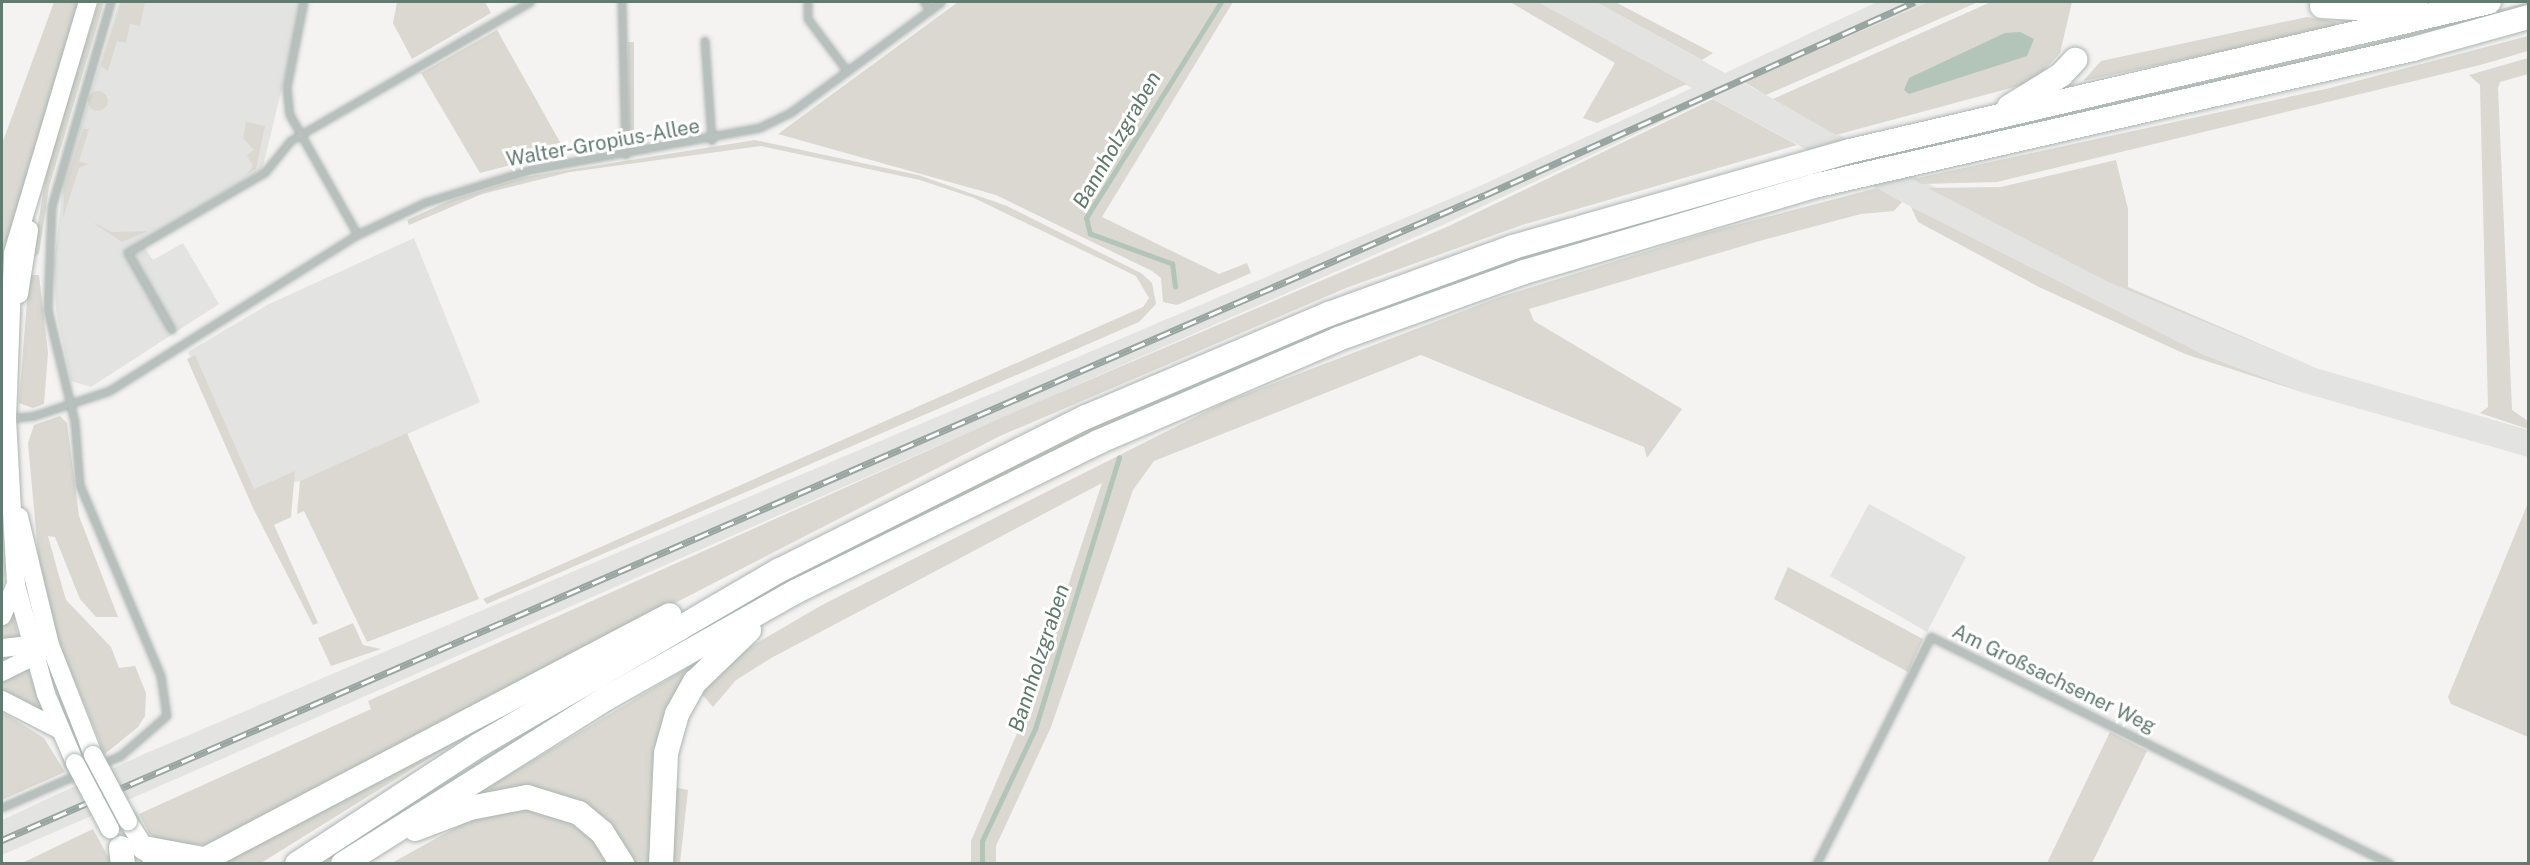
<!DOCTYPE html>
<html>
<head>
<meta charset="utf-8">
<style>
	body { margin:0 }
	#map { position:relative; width:2530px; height:865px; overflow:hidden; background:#f5f2f2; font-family:"Public Sans",sans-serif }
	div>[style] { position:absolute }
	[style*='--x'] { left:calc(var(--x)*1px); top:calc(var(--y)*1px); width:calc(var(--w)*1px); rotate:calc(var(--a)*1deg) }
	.built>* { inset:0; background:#e3e3e2 }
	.green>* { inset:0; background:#dad8d1 }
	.round { border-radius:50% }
	.water>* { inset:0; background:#b3c4b9 }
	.stream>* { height:4.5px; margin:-2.25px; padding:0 2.25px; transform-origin:2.25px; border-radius:2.25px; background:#b3c4b9 }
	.roads { filter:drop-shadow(0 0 2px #aab5b1) drop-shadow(0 0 2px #aab5b1) }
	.street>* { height:6px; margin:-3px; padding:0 3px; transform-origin:3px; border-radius:3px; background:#b8c0bd }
	.secondary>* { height:18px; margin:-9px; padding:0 9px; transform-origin:9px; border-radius:9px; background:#fff }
	.highway>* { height:24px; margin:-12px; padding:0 12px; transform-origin:12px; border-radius:12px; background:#fff }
	.rail>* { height:7px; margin-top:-3.5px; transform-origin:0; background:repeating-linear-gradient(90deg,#fff 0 14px,#98a5a0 0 28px); box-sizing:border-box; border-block:2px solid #98a5a0 }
	.bridges { filter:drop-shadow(0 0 2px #aab5b1) drop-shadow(0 0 2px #aab5b1) }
	.secondary-bridge>* { height:18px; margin:-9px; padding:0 9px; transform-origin:9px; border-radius:9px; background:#fff }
	span { translate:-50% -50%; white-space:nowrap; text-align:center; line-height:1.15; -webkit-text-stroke:6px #fff; paint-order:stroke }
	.street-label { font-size:20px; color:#627b71 }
	.water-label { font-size:21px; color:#5d7768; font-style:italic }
	.frame { position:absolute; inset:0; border:3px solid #627b71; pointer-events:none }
</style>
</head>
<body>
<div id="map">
	<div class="built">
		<div style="clip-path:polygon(119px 2px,303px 2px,262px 170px,141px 242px,153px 260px,183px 243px,219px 304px,91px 387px,71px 381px,56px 311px,54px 265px,63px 184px)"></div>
		<div style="clip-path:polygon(1538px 2px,1596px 2px,1725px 73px,1877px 2px,1932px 2px,1744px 83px,2110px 283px,2316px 368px,2528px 430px,2528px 457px,2311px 395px,2204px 355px,1999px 255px,1712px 98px,1447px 223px,2px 855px,2px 820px,144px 754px,1480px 186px,1692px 88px)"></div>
		<div style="clip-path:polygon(414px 238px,480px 402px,300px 481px,252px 493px,188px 352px,269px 304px)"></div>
		<div style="clip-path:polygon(1869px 504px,1966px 557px,1927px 632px,1830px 576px)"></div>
	</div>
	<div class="green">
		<div style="clip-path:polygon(54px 2px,80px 2px,30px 162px,8px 257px,2px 256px,2px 144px)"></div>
		<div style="clip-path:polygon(99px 2px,104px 2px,49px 187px,39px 253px,32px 259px,50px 152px)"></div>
		<div style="clip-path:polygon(121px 2px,145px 2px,140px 26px,130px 24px,126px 43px,117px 41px,108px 71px,116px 77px,101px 66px)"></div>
		<div style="clip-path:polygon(397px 2px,485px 2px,491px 13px,412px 59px,393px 23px)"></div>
		<div style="clip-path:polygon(958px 2px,1233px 2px,1102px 217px,1219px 274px,1247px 263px,1251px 273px,1177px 305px,1163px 302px,1161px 278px,1152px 271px,996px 195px,778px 134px)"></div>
		<div style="clip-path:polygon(1510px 2px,1538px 2px,1687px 84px,1597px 123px,1583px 118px,1615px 63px)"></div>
		<div style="clip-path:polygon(1596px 2px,1615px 2px,1713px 53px,1702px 60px)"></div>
		<div style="clip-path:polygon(1929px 2px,1978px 2px,1766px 95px,1744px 82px)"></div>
		<div style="clip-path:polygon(1991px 2px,2072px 2px,2060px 53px,2033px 82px,1836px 135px,1773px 99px)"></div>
		<div style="clip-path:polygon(2528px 2px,2528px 8px,2442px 33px,1881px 160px,1874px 156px,2352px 49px)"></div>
		<div style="clip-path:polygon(2307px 17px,2337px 22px,2333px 28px,2083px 81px,2101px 61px)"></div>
		<div style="clip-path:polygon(497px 30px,565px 151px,480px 173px,421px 73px)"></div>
		<div style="clip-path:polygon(2528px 36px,2528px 51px,2480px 65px,1997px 182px,1921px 184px,1913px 179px,2330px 88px)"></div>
		<div style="clip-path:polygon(628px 42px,634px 42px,634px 134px,629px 134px)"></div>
		<div style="clip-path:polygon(2528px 58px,2528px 74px,2500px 82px,2498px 88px,2512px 410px,2528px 421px,2528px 429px,2480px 413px,2488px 407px,2480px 85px,2469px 75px)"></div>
		<div class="round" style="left:88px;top:91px;width:20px;height:20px"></div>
		<div style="clip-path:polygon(1713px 99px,1797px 145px,1522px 225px,1346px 288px,1000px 436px,449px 719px,462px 738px,261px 863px,215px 863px,209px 845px,162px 843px,149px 833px,139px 814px,371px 709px,368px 701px,1012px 413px,1449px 226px)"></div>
		<div style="clip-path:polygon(246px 122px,265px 126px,256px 169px,247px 174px,253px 166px,247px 155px,254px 150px,243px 138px)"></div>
		<div style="clip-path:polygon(83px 129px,89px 129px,79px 161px,88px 164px,79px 168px,63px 218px,64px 188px)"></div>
		<div style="clip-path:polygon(755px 140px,918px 175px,1007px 206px,1141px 273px,1152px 283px,1156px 304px,1139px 322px,487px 604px,483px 599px,1143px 307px,1149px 298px,1136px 276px,974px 198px,920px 180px,761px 146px,570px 172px,482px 194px,409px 225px,407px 220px,449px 201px,525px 177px)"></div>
		<div style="clip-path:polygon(2116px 160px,2128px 209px,2128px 287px,2316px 368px,2110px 283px,1928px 188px,2001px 187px)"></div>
		<div style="clip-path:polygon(1835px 166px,1843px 170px,1645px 223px,1384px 311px,1116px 421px,755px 604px,326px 863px,314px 864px,667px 645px,892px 523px,1112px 416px,1382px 305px,1512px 259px)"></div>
		<div style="clip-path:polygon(1877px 188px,1902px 202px,1894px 211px,1861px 214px,1763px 240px,1529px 309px,1534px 321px,1682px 409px,1647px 458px,1644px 447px,1421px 355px,1154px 461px,1133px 490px,1051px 727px,996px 846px,996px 863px,971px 863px,971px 841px,1027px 710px,1102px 483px,773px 657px,736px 680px,713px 707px,700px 692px,738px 654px,822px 605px,1225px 402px,1497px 298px,1709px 232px)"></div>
		<div style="clip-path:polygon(1911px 207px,2204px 355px,2311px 395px,2185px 354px,2039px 287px,1918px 222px)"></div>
		<div style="clip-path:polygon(92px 222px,112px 232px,148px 231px,122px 242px)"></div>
		<div style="clip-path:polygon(29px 275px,39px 275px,48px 353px,44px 404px,33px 408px,19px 403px)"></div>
		<div style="clip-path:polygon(195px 355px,254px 489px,295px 471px,291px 517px,274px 525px,318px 623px,313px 625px,254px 510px,187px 359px)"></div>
		<div style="clip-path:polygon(60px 416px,67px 423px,79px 516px,118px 617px,96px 617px,80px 599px,55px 537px,48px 536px,57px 569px,66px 600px,111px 647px,119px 668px,135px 666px,146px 693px,145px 716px,138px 727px,105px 754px,54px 632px,40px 575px,28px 443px,34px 425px)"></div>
		<div style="clip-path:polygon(407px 433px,479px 599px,367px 642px,304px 511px,297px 514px,300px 481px)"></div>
		<div style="clip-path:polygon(2528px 503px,2528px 737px,2451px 704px,2448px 697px)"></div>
		<div style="clip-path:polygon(2px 514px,6px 564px,2px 600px)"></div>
		<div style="clip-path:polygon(1788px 567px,1923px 639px,1908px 672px,1774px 599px)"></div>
		<div style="clip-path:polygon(13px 613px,18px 636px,2px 641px,2px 627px)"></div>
		<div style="clip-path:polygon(353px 623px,363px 645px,381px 649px,331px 666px,318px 638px)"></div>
		<div style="clip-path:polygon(712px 653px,689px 678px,653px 863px,630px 863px,569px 800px,458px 805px)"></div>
		<div style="clip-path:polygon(28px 669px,43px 712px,2px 694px,2px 678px)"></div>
		<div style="clip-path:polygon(2px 712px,44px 738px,65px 772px,2px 800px)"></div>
		<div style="clip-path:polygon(2110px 732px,2147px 751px,2092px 863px,2047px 863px)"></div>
		<div style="clip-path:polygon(673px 787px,688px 790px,680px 863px,670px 864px)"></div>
		<div style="clip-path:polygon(533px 806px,558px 813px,585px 830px,613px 864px,390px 864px,473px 818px)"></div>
		<div style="clip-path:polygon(93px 829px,112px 864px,20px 864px)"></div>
	</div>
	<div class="water">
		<div style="clip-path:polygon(2020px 32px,2034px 39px,2027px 56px,1909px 94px,1904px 90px,1909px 78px,2005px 33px)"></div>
	</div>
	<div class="stream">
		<div style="--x:1175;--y:287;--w:23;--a:-97"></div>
		<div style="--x:1172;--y:264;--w:87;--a:-159.9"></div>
		<div style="--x:1090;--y:234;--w:16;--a:-104"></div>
		<div style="--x:1086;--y:218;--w:255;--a:-58"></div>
		<div style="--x:982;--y:864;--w:23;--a:-90"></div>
		<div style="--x:982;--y:841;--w:124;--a:-64.7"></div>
		<div style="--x:1035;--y:729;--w:284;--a:-72.8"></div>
	</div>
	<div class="roads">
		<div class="street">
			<div style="--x:304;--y:2;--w:88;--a:101.2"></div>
			<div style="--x:287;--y:88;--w:27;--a:84"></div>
			<div style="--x:290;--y:115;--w:138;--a:60.5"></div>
			<div style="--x:622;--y:2;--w:153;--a:88.5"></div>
			<div style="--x:808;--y:2;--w:17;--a:90"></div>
			<div style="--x:808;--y:19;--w:66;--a:53"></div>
			<div style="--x:924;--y:2;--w:11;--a:49"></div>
			<div style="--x:705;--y:41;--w:100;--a:86"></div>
			<div style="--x:172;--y:330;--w:89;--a:-119.7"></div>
			<div style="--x:128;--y:253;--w:159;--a:-30.3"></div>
			<div style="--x:265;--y:173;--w:41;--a:-50.9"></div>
			<div style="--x:291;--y:141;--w:277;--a:-30.1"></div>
			<div style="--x:8;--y:419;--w:27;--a:-6"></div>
			<div style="--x:35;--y:416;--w:79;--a:-18.4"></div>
			<div style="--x:110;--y:391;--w:293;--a:-32.2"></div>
			<div style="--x:358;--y:235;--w:74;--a:-25.5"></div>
			<div style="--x:425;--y:203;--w:111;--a:-17.3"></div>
			<div style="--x:531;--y:170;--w:233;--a:-10.4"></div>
			<div style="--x:760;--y:128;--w:34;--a:-26"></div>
			<div style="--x:791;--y:113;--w:187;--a:-36.3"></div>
			<div style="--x:2;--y:808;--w:130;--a:-23.6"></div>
			<div style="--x:121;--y:756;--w:61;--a:-41"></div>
			<div style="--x:167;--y:716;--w:40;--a:-98.5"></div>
			<div style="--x:161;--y:676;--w:207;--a:-113"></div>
			<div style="--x:80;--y:485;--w:63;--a:-94.5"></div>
			<div style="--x:75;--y:422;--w:115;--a:-103.6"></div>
			<div style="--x:48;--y:310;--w:103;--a:-87.8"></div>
			<div style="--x:52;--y:207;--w:213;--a:-73.9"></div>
			<div style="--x:1817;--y:864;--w:254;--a:-63.3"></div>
			<div style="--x:1931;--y:637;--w:512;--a:26.31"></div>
		</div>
		<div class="secondary">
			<div style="--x:19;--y:294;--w:65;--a:-81.1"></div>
			<div style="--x:19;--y:517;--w:132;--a:76.4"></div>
			<div style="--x:50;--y:645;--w:118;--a:68.6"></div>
			<div style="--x:2;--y:616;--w:34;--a:-66"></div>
			<div style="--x:2;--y:648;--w:38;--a:-6"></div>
			<div style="--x:2;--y:672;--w:45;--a:-26.6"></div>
			<div style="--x:2;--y:700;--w:65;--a:27.3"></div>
			<div style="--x:75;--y:763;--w:75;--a:-112.8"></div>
			<div style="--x:46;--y:694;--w:113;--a:-105.4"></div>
			<div style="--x:16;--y:585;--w:166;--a:-93.1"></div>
			<div style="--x:7;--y:419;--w:166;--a:-87.9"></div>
			<div style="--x:13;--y:253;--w:262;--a:-73.4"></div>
			<div style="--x:128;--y:821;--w:51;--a:57.9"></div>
		</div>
		<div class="highway">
			<div style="--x:2322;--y:6;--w:98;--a:3.5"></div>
			<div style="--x:2009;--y:107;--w:61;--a:-31.6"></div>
			<div style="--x:2061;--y:75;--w:21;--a:-47"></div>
			<div style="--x:415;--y:829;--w:59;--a:-20.9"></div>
			<div style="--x:470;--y:808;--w:58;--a:-10.9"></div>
			<div style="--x:527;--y:797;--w:54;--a:17.1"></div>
			<div style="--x:579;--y:813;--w:30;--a:40"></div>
			<div style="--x:602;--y:832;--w:38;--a:58"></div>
			<div style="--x:121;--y:848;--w:16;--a:83"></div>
			<div style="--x:144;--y:848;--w:60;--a:10.6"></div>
			<div style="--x:196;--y:864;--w:535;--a:-27.71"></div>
			<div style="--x:297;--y:864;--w:217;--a:-33.2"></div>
			<div style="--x:479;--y:745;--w:348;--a:-30.2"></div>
			<div style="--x:780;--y:570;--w:342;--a:-26.6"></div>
			<div style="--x:1086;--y:417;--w:264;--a:-23"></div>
			<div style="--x:1329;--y:314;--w:196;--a:-20"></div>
			<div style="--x:1513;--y:247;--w:350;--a:-15.9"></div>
			<div style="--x:1850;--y:151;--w:656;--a:-13.13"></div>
			<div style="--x:343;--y:864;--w:310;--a:-32.2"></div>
			<div style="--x:605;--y:699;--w:220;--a:-29.4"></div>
			<div style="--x:797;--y:591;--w:336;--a:-26.3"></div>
			<div style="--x:1098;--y:442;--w:261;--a:-23.2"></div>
			<div style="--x:1338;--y:339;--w:198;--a:-19.8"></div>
			<div style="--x:1524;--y:272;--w:302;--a:-16.5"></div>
			<div style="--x:1814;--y:186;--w:614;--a:-12.88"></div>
			<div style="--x:2413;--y:49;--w:119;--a:-15.5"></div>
			<div style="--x:661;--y:864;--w:111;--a:-87.4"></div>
			<div style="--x:666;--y:753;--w:41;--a:-74.2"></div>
			<div style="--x:677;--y:714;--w:37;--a:-61"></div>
			<div style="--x:695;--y:682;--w:75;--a:-43.9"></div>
		</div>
	</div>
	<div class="rail">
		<div style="--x:2;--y:840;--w:1617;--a:-23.51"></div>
		<div style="--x:1485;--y:195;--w:471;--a:-24.2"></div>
	</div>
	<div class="bridges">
		<div class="secondary-bridge">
			<div style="--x:93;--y:755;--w:75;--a:62.1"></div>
			<div style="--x:75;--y:763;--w:75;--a:62.1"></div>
		</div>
	</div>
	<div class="street-label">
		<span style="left:603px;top:143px;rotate:-10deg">Walter-Gropius-Allee</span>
		<span style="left:2054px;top:679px;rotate:26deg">Am Großsachsener Weg</span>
	</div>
	<div class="water-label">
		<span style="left:1117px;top:140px;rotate:-60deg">Bannholzgraben</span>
		<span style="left:1039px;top:658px;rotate:-72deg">Bannholzgraben</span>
	</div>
	<div class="frame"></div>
</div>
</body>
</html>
